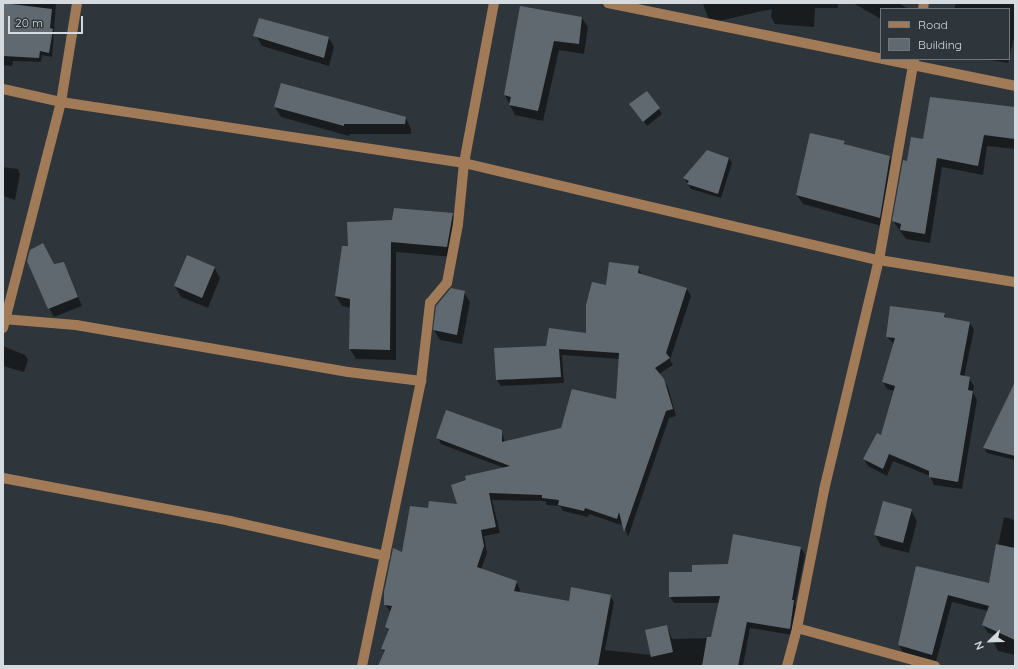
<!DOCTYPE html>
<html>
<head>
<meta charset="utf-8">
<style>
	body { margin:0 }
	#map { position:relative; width:1018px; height:669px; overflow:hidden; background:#2e363b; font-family:Quicksand,sans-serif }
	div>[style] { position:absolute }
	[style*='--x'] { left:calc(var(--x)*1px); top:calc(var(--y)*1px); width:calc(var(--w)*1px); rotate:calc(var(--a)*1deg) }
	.shadow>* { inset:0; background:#0007 }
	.building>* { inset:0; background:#616970 }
	.minor>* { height:10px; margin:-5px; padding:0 5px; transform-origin:5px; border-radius:5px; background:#a17b57 }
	span { translate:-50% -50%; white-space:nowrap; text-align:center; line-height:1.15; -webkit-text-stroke:4px #2e363b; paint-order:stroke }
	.frame { position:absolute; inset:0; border:4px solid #d5dade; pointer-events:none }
	.legend { position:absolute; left:880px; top:8px; width:130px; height:52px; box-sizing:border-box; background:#2e363b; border:1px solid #71787c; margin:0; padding:5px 7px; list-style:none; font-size:12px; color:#d5dade }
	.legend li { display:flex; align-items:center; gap:8px; height:20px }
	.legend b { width:20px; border:1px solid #71787c }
	.north { position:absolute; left:970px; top:621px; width:40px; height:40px; -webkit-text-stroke:3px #2e363b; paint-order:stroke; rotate:247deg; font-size:11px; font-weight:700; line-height:16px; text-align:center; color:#d5dade }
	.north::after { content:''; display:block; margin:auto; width:14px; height:18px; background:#d5dade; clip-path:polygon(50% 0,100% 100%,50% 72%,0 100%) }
	.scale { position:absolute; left:8px; top:16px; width:75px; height:18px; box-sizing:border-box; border:2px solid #d5dade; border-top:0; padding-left:5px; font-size:12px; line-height:14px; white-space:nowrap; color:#d5dade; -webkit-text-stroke:3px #2e363b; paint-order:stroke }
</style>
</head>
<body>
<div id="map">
	<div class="shadow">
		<div style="clip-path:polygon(3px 3px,56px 3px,52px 57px,42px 55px,41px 62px,13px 61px,12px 66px,3px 65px)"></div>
		<div style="clip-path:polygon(838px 3px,838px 8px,815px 8px,814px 27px,775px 24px,771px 17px,772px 9px,710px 23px,703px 4px)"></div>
		<div style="clip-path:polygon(853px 3px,898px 3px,909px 9px,881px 9px,881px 19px)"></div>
		<div style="clip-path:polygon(956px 3px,1015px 3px,1015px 34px,1008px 63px,984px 59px,1009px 59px,1009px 9px,954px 9px)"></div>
		<div style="clip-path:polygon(520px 7px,582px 18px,588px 27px,584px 54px,559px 50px,543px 121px,515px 115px,505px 95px)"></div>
		<div style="clip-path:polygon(256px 36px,329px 38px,334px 47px,329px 66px,262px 46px)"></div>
		<div style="clip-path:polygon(647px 92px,662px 114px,647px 126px,630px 104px)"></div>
		<div style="clip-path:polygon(275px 107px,406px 118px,411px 129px,411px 134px,350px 134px,349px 136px,281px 117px)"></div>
		<div style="clip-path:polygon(1015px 108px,1015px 149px,987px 146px,983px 175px,942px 167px,930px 243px,906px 239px,893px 221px,908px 162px,924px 140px)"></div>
		<div style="clip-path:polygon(844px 141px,846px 145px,890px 157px,895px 167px,885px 227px,803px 204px,797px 195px)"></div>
		<div style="clip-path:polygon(729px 158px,732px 163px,721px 198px,691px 189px,684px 178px)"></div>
		<div style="clip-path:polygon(3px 167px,18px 169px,20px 174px,15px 200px,3px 196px)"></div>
		<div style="clip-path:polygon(452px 214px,458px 224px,453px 257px,396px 252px,396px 360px,356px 359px,350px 349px,351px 308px,342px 306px,336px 296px,349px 247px,393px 221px)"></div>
		<div style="clip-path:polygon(64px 263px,82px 306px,54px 317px,49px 308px,54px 265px)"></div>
		<div style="clip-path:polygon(214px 267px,220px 278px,208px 308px,181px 297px,175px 286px)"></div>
		<div style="clip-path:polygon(638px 267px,642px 275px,687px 289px,691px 296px,670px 360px,673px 365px,659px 374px,668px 387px,676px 416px,669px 418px,628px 537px,622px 520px,621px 525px,589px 514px,588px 517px,563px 511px,560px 506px,547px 505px,545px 501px,492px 500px,500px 533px,484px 536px,487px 553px,481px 570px,516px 582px,520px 589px,519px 593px,569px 602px,610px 596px,614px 602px,605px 650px,651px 655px,667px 626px,672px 639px,711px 638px,720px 603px,674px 603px,670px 597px,693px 573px,729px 565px,734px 535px,801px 548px,805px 555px,795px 604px,797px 608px,793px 635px,750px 628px,743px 666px,380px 666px,385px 653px,382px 649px,389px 632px,386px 627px,391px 612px,385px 605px,403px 553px,429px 510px,459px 505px,504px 468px,441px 444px,438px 438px,501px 430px,505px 442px,561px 429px,617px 401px,620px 359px,562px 355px,564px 383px,501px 386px,497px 380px,547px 347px,587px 335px,607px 287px)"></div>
		<div style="clip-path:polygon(464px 292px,470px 302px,462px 344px,440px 340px,434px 330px)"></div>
		<div style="clip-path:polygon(944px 314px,947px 318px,970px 323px,974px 330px,964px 377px,969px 378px,974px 386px,973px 392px,977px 400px,962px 489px,934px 485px,930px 476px,893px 461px,887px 476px,868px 466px,864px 459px,882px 437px,894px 391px,887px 389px,883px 382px,894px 344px,887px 337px)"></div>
		<div style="clip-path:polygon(3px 346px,25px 355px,28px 360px,24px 372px,3px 366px)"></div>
		<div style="clip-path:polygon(1015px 418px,1015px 460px,987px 453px,984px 448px)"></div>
		<div style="clip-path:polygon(911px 510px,917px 521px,909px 553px,881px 546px,875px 535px)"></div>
		<div style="clip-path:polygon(1004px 517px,1015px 520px,1015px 655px,998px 651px,994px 643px,995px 635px,988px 633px,983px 625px,988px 611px,952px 602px,936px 662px,903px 652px,899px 645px,917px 567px,990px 584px)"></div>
	</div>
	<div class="building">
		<div style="clip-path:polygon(3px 3px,52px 9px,50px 28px,53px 29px,49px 53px,40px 51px,39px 58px,3px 56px)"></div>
		<div style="clip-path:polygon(520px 6px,582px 17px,579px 44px,554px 41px,538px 111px,509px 105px,511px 97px,504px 95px)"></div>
		<div style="clip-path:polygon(259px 18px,329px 37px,324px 58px,253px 36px)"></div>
		<div style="clip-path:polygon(281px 83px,406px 117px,405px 124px,344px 124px,344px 126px,274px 107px)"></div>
		<div style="clip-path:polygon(647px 91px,660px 108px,643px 122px,629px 104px)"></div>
		<div style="clip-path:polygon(930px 97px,1015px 107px,1015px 139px,984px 135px,978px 166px,937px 158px,925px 234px,900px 230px,901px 224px,892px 221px,903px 160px,907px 161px,911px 137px,923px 139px)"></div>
		<div style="clip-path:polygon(810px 133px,845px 141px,844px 144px,890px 156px,880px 218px,796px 195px)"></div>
		<div style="clip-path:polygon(707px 150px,729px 158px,718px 194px,687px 184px,689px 181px,683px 178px)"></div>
		<div style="clip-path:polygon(394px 208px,453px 213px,447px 247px,391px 242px,390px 350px,349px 349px,350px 299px,335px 296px,342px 246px,348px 246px,347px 222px,392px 220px)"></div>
		<div style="clip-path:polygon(43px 243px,54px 264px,64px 262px,78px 297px,48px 309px,27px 261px,30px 250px)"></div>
		<div style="clip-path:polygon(187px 255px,215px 267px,202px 298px,174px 286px)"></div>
		<div style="clip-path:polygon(609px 262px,639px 266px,638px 273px,687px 288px,666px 353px,670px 358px,655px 368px,664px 379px,673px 409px,666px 411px,624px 532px,619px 512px,617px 519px,585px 508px,584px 511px,558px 505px,559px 500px,542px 498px,542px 495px,489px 493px,496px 527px,481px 530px,484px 546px,477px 567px,517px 581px,514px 591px,569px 601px,571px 587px,611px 595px,598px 666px,378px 666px,385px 650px,381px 649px,389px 629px,385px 627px,392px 606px,384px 605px,384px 592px,393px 548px,402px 552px,410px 506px,428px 508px,429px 501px,457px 504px,451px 485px,466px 480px,465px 476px,510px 466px,436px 438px,446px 410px,502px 430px,502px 442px,561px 428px,572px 389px,616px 399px,619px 353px,559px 349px,561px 377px,496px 380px,494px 348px,546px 346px,549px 328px,586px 333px,586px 305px,592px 282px,606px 285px)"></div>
		<div style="clip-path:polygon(451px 288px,465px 291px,457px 335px,433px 330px,436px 306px)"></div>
		<div style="clip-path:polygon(890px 306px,945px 313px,944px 317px,970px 322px,960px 375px,970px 377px,968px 390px,973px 391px,958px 482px,929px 477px,929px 471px,889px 454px,883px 469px,863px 459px,877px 433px,881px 435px,895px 386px,882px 382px,895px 338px,886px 337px)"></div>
		<div style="clip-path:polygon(1015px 382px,1015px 456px,983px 448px)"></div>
		<div style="clip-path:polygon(883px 501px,912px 509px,903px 543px,874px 535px)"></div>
		<div style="clip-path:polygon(733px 534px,801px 547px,792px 600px,794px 600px,790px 629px,747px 622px,738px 666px,702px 666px,707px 637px,711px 637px,720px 596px,669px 597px,669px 572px,692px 572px,692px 565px,728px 564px)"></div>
		<div style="clip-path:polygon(996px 544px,1015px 548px,1015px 640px,982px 625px,989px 606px,948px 595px,932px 655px,898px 645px,916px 566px,989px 583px)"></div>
		<div style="clip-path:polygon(667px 625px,673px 652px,651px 657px,645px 630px)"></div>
	</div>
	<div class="minor">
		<div style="--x:608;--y:3;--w:415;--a:11.5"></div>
		<div style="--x:923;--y:9;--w:6;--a:-81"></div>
		<div style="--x:3;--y:89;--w:59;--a:12.6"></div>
		<div style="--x:61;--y:102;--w:408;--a:8.6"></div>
		<div style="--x:464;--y:163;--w:426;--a:13.2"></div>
		<div style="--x:879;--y:260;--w:138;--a:9.2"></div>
		<div style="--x:3;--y:319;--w:73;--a:4.7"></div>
		<div style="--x:76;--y:325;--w:276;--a:9.8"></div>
		<div style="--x:348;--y:372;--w:74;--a:7"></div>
		<div style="--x:3;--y:328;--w:233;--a:-75.6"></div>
		<div style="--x:61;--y:102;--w:100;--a:-80.8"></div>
		<div style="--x:3;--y:478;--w:231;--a:10.7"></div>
		<div style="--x:230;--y:521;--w:159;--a:12.7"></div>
		<div style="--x:797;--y:628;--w:143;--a:15.4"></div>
		<div style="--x:362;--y:666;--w:291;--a:-78.3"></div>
		<div style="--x:421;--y:381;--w:79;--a:-83.4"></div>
		<div style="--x:430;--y:303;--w:26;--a:-50"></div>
		<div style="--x:447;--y:283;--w:60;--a:-79.4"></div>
		<div style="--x:458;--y:224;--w:61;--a:-84.4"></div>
		<div style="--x:464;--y:163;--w:163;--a:-79.4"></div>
		<div style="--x:787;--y:666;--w:39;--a:-75"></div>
		<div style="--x:797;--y:628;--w:141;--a:-78.9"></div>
		<div style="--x:824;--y:490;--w:236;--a:-76.6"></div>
		<div style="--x:879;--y:260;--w:204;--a:-80.1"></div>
	</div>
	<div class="frame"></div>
	<ul class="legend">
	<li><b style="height:5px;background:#a17b57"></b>Road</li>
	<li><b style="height:11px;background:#616970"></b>Building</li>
	</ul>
	<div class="north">N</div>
	<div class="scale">20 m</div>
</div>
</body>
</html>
